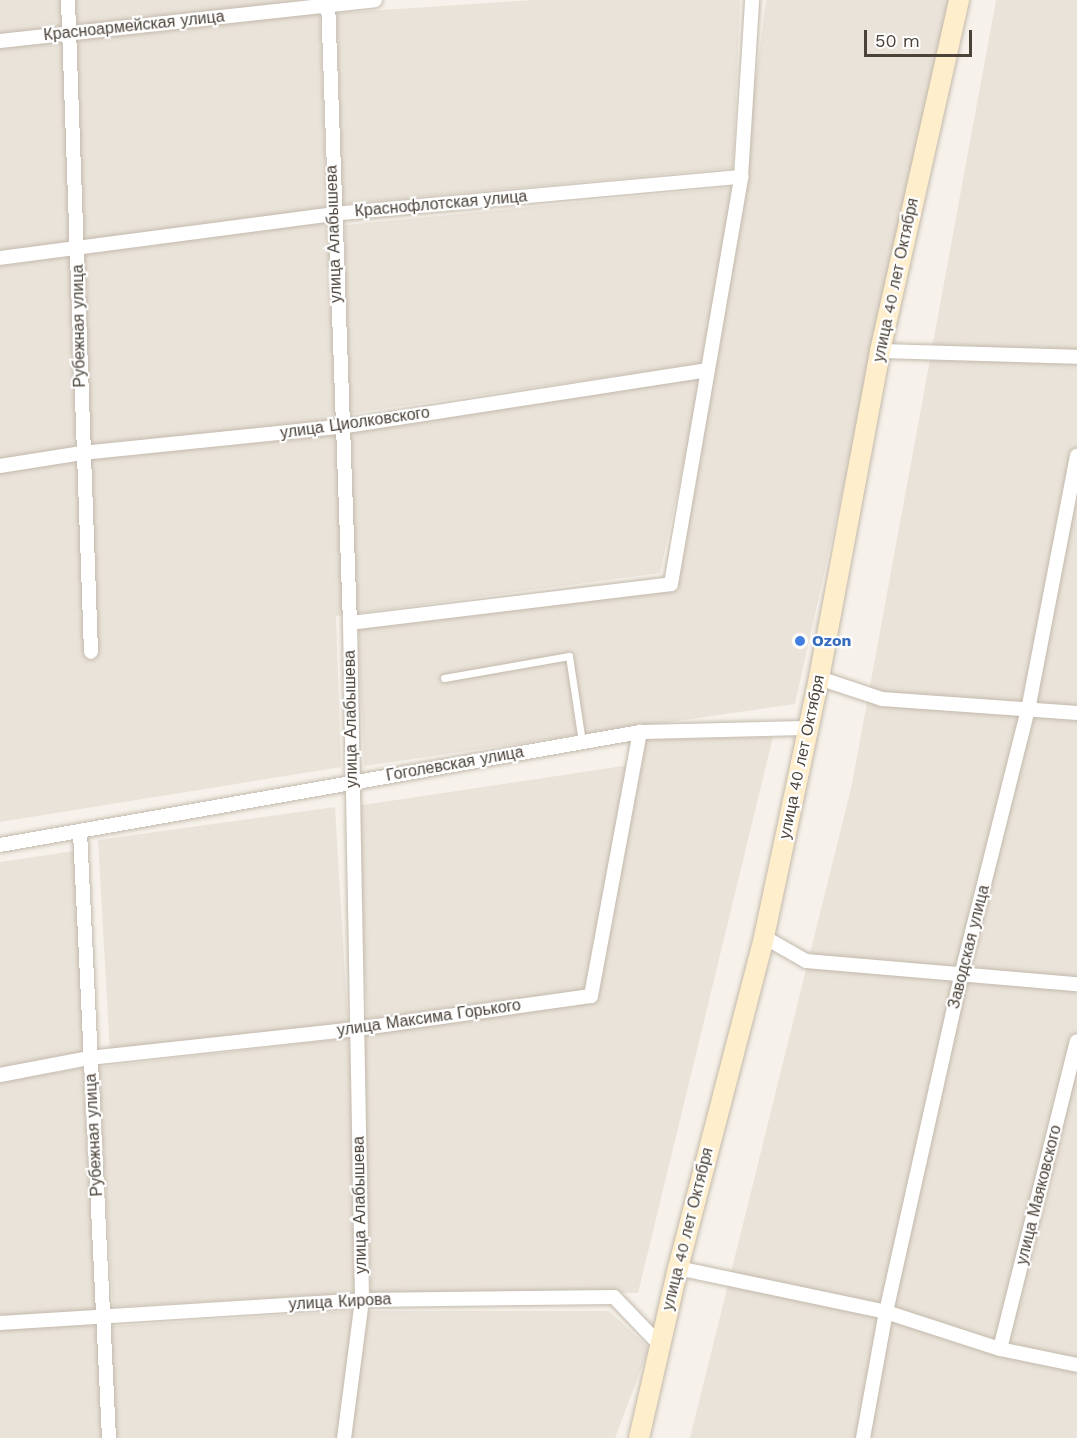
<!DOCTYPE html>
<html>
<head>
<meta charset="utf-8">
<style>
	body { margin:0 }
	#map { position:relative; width:1077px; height:1438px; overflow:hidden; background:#f6f2eb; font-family:"Work Sans",sans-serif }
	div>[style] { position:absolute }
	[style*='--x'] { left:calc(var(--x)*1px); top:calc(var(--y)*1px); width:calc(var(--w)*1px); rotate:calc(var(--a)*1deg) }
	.residential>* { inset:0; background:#eae3d9 }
	.roads { filter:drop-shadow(0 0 2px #c3b9ac) drop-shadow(0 0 2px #c3b9ac) }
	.lane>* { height:7px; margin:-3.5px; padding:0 3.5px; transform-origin:3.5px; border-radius:3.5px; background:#fff }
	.street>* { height:14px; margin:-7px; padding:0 7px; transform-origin:7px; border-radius:7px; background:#fff }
	.secondary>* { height:20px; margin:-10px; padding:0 10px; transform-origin:10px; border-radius:10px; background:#fec }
	.dots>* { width:16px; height:16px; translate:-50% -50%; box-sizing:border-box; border:3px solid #fff; border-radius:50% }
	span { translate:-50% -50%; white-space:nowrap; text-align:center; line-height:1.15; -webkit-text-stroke:4.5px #fff; paint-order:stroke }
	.street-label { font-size:16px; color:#4b4238 }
	.shop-label { font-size:16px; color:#366cbe; font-weight:700 }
	.left { translate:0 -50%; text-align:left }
	.scale { position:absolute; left:864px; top:30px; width:108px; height:27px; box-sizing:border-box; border:3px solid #4b4238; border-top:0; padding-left:8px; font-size:18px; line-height:21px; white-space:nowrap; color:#4b4238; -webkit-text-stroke:4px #fff; paint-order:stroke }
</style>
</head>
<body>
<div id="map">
	<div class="residential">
		<div style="clip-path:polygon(0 0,319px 0,336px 435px,702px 378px,660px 573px,336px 616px,341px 767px,0 822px)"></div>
		<div style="clip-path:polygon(533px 0,740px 0,733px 168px,342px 204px,337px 13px)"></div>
		<div style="clip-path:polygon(766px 0,952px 0,795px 704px,364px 766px,358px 626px,550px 602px,675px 591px,742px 189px)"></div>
		<div style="clip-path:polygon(996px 0,1077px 0,1077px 1438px,690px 1438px,852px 784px)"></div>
		<div style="clip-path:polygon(735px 187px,705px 363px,348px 414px,345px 225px)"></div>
		<div style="clip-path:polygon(773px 737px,638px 1293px,371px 1292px,363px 1035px,597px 1001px,646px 739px)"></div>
		<div style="clip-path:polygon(630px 765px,587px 992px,367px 1019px,356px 806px)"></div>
		<div style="clip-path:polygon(335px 807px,348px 1024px,110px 1053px,98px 840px)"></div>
		<div style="clip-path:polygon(74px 851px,85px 1055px,0 1071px,0 862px)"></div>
		<div style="clip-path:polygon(349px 1038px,357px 1293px,113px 1307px,98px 1067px)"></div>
		<div style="clip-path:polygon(83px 1068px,97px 1327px,350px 1311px,609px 1311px,649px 1348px,615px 1438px,0 1438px,0 1081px)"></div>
	</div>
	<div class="roads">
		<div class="lane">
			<div style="--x:444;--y:678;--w:127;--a:-10"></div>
			<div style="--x:569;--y:656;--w:87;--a:81.4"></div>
		</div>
		<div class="street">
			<div style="--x:68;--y:0;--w:652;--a:87.98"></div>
			<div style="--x:328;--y:0;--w:623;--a:87.98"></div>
			<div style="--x:350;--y:623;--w:677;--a:88.98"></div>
			<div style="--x:362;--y:1300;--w:139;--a:97.4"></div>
			<div style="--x:0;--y:41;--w:377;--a:-6.2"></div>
			<div style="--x:0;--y:258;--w:335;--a:-7.5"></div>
			<div style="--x:332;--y:214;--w:411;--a:-5.2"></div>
			<div style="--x:880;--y:351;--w:197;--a:1.7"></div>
			<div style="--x:0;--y:466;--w:83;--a:-9"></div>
			<div style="--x:82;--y:453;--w:259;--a:-5.8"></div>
			<div style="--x:340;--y:427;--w:372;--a:-8.8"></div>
			<div style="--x:350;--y:623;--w:323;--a:-6.9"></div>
			<div style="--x:671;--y:584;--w:413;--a:-80.2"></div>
			<div style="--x:741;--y:177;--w:177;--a:-86.4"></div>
			<div style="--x:819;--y:678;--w:66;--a:18.4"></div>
			<div style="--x:882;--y:699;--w:196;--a:4.1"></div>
			<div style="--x:80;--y:832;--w:607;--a:87.26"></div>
			<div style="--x:0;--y:845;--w:650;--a:-10.01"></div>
			<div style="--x:640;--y:732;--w:167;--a:-1.4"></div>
			<div style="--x:764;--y:937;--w:48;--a:29.7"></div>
			<div style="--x:806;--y:961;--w:272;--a:4.9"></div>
			<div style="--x:0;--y:1075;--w:91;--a:-10.8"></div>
			<div style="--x:89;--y:1058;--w:269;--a:-6.2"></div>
			<div style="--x:356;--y:1029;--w:237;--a:-8"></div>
			<div style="--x:591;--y:996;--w:269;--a:-79.5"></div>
			<div style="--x:678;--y:1268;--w:213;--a:11.9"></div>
			<div style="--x:886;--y:1312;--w:120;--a:18"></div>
			<div style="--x:1000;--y:1349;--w:79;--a:11.7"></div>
			<div style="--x:0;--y:1323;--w:363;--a:-3.6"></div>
			<div style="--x:362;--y:1300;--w:252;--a:-0.7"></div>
			<div style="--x:614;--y:1297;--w:66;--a:46.2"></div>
			<div style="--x:1000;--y:1349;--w:317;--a:-76"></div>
			<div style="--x:863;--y:1438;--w:128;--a:-79.7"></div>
			<div style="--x:886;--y:1312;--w:348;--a:-77.4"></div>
			<div style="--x:962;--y:972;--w:270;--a:-75.9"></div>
			<div style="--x:1028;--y:710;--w:259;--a:-79.1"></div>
		</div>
		<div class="secondary">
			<div style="--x:639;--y:1438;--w:174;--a:-77.1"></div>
			<div style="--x:678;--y:1268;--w:342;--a:-75.4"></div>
			<div style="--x:764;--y:937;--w:265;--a:-78"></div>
			<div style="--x:819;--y:678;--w:333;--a:-79.4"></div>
			<div style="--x:880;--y:351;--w:360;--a:-77.3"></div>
		</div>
	</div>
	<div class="dots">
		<div style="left:800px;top:641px;background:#3f7fe0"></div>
	</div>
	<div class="street-label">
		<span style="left:134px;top:26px;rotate:-6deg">Красноармейская улица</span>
		<span style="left:441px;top:204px;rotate:-5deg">Краснофлотская улица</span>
		<span style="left:334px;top:234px;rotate:-92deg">улица Алабышева</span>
		<span style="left:896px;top:280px;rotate:-78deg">улица 40 лет Октября</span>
		<span style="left:79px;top:326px;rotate:-91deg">Рубежная улица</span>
		<span style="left:355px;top:423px;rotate:-8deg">улица Циолковского</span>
		<span style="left:351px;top:719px;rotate:-91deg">улица Алабышева</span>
		<span style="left:802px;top:757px;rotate:-78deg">улица 40 лет Октября</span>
		<span style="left:455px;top:764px;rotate:-10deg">Гоголевская улица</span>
		<span style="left:969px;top:947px;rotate:-76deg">Заводская улица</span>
		<span style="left:429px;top:1018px;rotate:-8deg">улица Максима Горького</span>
		<span style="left:94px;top:1135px;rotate:-93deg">Рубежная улица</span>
		<span style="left:1039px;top:1195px;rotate:-76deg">улица Маяковского</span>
		<span style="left:360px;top:1205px;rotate:-91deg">улица Алабышева</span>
		<span style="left:688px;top:1229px;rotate:-76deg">улица 40 лет Октября</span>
		<span style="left:340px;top:1302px;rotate:-3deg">улица Кирова</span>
	</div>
	<div class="shop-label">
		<span class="left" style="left:812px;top:641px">Ozon</span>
	</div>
	<div class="scale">50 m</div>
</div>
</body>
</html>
